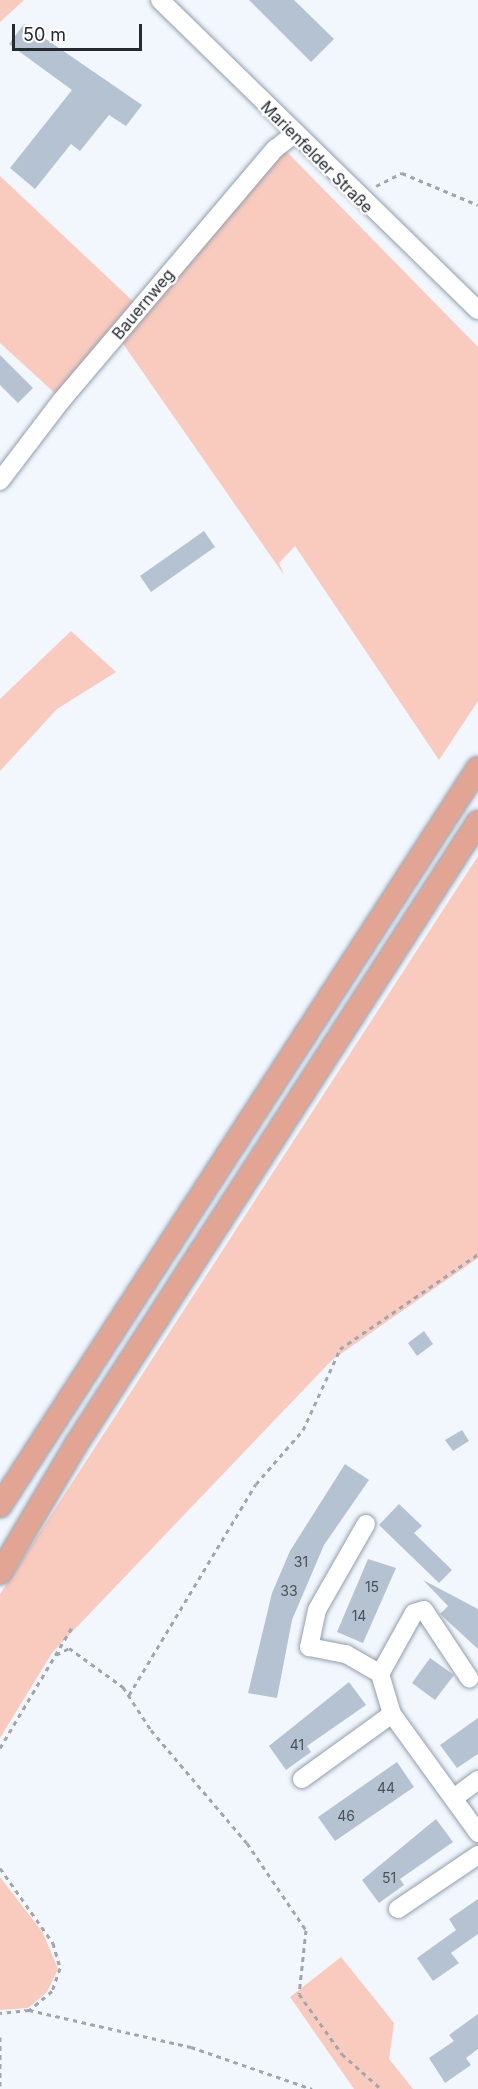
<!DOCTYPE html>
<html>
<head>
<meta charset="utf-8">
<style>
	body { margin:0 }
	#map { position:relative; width:478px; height:2089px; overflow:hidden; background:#f1f7fd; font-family:Inter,sans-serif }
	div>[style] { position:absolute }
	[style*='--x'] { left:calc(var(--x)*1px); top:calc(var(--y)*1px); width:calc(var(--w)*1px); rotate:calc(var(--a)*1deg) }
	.green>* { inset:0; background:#f9cbbe }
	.building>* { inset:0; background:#b5c2d1 }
	.path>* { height:3px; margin-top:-1.5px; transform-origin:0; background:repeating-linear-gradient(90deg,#a1a6ac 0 4.5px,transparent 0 9px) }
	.roads { filter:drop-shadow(0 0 2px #919ead) drop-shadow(0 0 2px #919ead) }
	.minor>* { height:18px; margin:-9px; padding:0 9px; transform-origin:9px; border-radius:9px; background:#fff }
	.major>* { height:22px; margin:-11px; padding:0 11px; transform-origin:11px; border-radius:11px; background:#e2a594 }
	span { translate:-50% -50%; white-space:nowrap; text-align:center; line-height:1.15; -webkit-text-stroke:4.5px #fff; paint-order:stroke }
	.number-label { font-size:14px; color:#495058 }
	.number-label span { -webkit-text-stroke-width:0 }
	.street-label { font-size:16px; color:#252a30 }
	.scale { position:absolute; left:12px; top:24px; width:130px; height:27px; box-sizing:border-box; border:3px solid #252a30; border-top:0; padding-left:8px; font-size:18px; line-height:21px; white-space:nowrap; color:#252a30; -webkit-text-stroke:4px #fff; paint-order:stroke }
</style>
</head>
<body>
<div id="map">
	<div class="green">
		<div style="clip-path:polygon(0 0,24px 0,0 22px)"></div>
		<div style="clip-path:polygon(285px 150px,478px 347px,478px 701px,439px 760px,295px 546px,279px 563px,284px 575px,119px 338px)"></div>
		<div style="clip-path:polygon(0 176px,138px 306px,59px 397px,0 343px)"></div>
		<div style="clip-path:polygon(71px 631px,116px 672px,57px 709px,0 771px,0 699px)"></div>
		<div style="clip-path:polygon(478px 856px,478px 1258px,332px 1360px,52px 1653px,0 1738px,0 1594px)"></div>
		<div style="clip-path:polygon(0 1877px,43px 1933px,58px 1969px,47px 1992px,28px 2008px,0 2010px)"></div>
		<div style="clip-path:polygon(341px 1957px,394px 2023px,389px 2059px,413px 2089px,354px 2089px,290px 1997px)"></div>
	</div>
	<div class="building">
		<div style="clip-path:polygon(249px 0,294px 0,334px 39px,311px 62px)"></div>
		<div style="clip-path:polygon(24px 24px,142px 105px,126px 126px,109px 115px,80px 151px,71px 144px,35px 189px,10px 168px,72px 90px,9px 44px)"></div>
		<div style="clip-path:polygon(0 355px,33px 388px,18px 403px,0 385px)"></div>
		<div style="clip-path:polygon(204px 531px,215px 547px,151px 592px,140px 576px)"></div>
		<div style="clip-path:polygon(424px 1331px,433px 1344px,417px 1356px,408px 1343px)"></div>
		<div style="clip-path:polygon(462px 1430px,469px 1441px,453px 1451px,445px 1440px)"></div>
		<div style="clip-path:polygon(345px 1464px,369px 1480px,324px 1545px,292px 1620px,277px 1698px,248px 1693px,272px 1593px,290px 1551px)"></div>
		<div style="clip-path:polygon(399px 1504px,422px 1526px,414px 1533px,452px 1570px,439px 1583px,379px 1525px)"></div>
		<div style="clip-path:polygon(368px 1559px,396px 1568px,363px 1643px,337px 1632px)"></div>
		<div style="clip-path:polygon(423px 1580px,478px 1609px,478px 1649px,440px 1614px,448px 1606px)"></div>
		<div style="clip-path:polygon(430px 1658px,454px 1675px,435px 1700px,412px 1683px)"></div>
		<div style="clip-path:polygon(349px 1682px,366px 1705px,307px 1746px,311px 1752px,286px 1770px,269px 1746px)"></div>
		<div style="clip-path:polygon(478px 1718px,478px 1754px,457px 1768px,440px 1745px)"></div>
		<div style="clip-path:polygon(397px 1762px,414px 1787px,335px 1841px,318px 1817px)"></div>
		<div style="clip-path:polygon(436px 1819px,453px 1842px,400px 1879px,404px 1885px,379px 1903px,362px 1880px)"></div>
		<div style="clip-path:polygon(478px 1899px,478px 1934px,451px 1953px,459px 1963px,433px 1981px,417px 1958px,456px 1930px,449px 1919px)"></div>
		<div style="clip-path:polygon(478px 2014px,478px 2049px,466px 2058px,471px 2065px,445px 2083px,429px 2058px,454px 2041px,449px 2035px)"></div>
	</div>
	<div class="path">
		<div style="--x:376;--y:186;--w:29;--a:-27"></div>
		<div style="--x:402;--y:173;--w:82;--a:22.8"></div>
		<div style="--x:56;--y:1655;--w:15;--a:-28"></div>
		<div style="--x:69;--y:1648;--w:67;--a:35.8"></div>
		<div style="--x:123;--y:1687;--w:51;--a:56.9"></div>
		<div style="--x:151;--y:1730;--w:148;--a:49.7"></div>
		<div style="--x:247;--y:1843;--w:105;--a:55.9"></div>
		<div style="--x:306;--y:1930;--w:64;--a:96.2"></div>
		<div style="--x:299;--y:1994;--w:74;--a:54.4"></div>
		<div style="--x:342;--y:2054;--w:52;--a:41.9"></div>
		<div style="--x:129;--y:1695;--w:246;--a:-59"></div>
		<div style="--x:256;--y:1484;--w:72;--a:-49"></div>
		<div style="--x:303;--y:1430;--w:89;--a:-65.4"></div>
		<div style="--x:340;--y:1349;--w:168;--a:-34.5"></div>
		<div style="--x:0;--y:1748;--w:141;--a:-59.2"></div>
		<div style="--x:0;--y:1868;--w:92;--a:54.8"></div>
		<div style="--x:53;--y:1943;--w:26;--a:74"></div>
		<div style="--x:60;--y:1968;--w:24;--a:109"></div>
		<div style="--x:52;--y:1991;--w:30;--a:140"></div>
		<div style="--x:29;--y:2010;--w:29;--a:174"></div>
		<div style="--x:29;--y:2010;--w:166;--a:12.9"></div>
		<div style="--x:191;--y:2047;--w:128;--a:19.1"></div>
		<div style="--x:0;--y:2037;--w:49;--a:90"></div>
	</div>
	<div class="roads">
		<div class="minor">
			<div style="--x:160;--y:0;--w:444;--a:44.3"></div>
			<div style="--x:0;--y:481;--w:101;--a:-52.7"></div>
			<div style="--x:61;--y:401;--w:331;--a:-49.7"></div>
			<div style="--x:275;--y:149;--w:24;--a:-38"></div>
			<div style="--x:366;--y:1524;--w:99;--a:119.7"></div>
			<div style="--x:317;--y:1610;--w:38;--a:102"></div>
			<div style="--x:309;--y:1647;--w:38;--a:11"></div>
			<div style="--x:346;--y:1654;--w:39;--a:30"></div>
			<div style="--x:380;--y:1674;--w:42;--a:73.3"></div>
			<div style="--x:392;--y:1714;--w:147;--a:54.1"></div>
			<div style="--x:380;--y:1674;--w:70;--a:-60.9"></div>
			<div style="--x:414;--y:1613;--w:10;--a:-17"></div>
			<div style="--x:424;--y:1610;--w:82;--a:56.5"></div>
			<div style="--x:302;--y:1779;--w:111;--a:-35.8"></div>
			<div style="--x:454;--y:1798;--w:30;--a:-37"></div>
			<div style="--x:398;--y:1909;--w:97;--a:-34"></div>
		</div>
		<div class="major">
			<div style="--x:0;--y:1506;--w:879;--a:-57.07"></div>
			<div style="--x:0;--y:1573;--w:151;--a:-59.4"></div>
			<div style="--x:77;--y:1443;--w:739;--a:-57.15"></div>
		</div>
	</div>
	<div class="number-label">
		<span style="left:301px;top:1562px">31</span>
		<span style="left:372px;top:1587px">15</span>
		<span style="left:289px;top:1591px">33</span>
		<span style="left:359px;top:1616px">14</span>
		<span style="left:297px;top:1745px">41</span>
		<span style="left:386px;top:1788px">44</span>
		<span style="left:346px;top:1816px">46</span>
		<span style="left:389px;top:1878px">51</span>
	</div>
	<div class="street-label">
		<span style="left:317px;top:157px;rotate:45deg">Marienfelder Straße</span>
		<span style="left:143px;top:304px;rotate:-50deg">Bauernweg</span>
	</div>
	<div class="scale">50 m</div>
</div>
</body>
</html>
